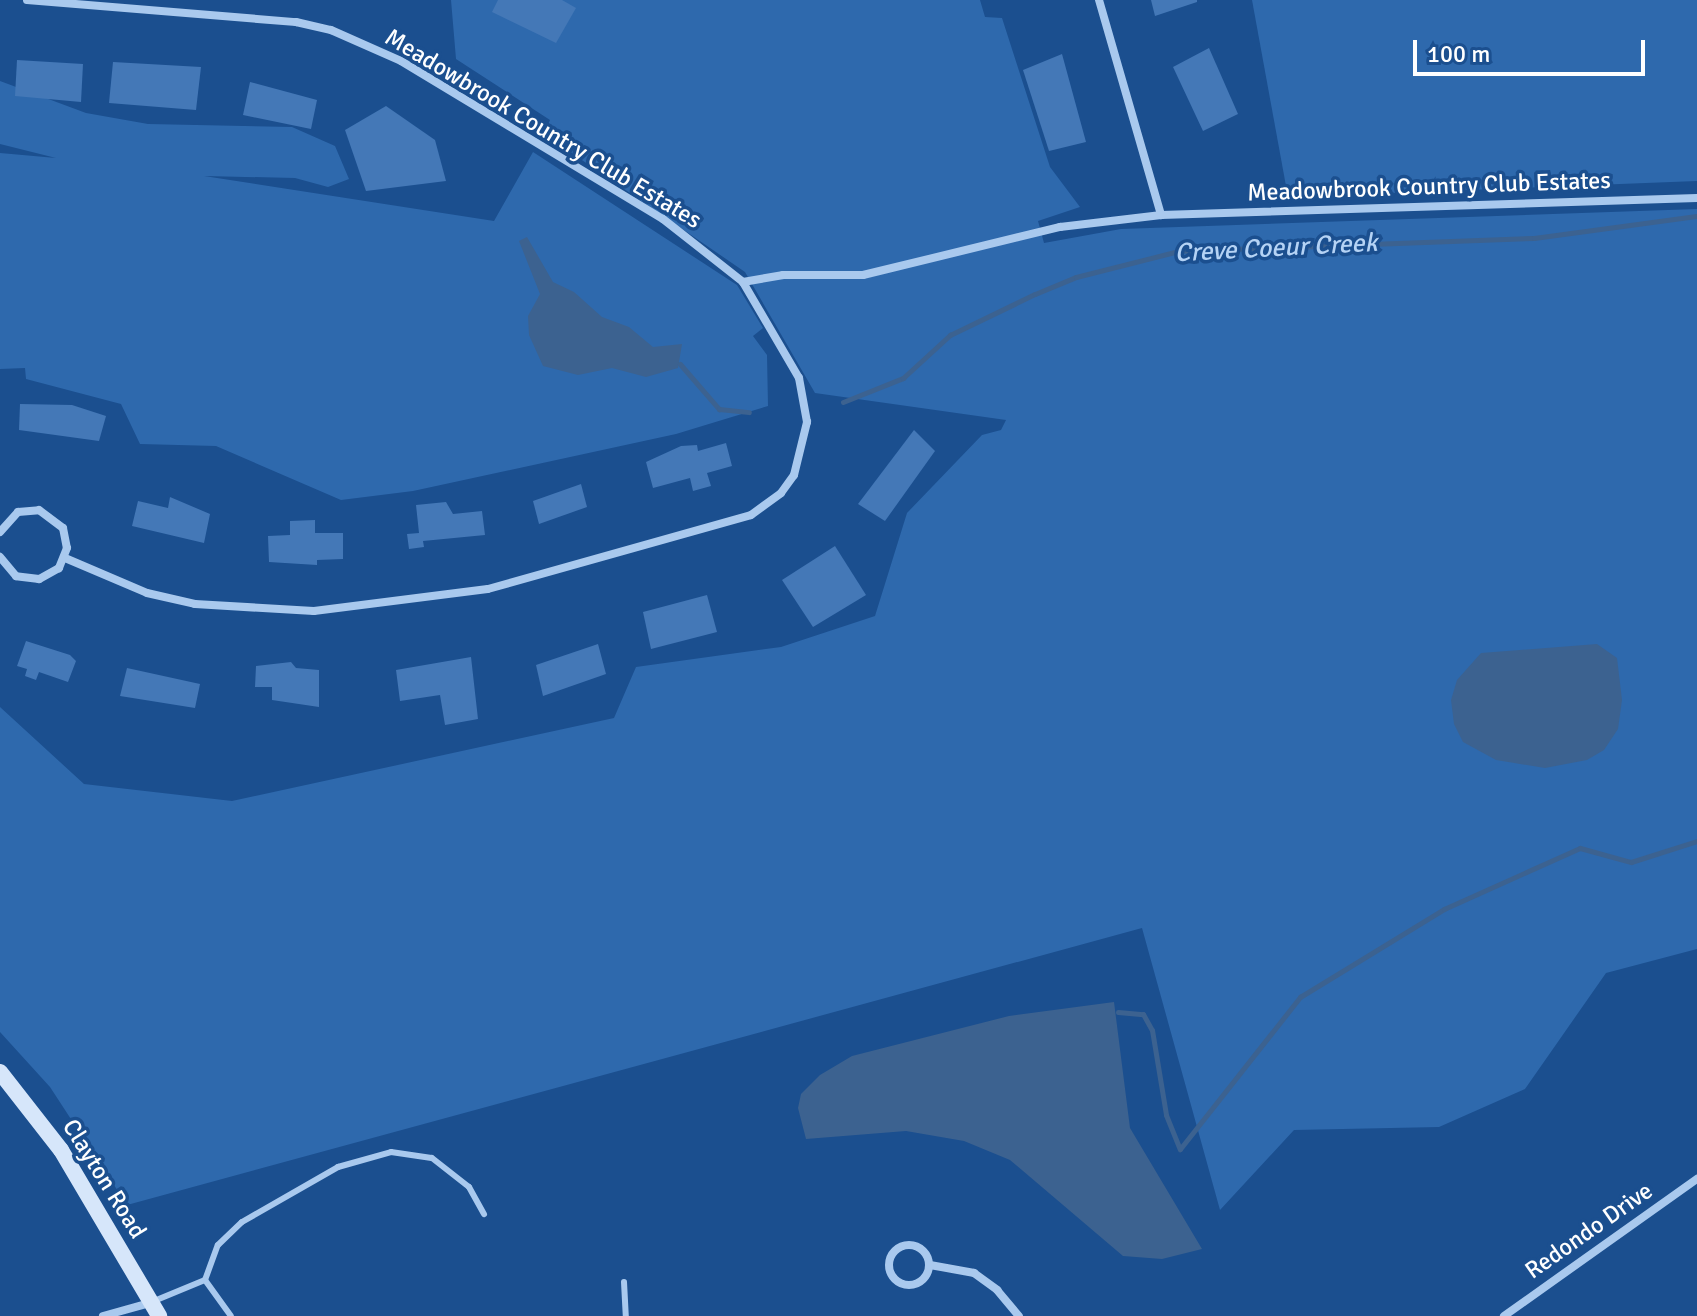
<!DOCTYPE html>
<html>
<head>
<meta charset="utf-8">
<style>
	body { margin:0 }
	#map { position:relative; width:1697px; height:1316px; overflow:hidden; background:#1b4f8f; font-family:Signika,sans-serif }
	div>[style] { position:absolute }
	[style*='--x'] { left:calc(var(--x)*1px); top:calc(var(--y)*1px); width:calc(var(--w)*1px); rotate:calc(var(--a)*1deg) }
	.green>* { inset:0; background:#2e69ad }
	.water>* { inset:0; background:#3c6290 }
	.stream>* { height:5px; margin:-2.5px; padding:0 2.5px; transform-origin:2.5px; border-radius:2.5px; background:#3c6290 }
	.building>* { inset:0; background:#4478b7 }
	.service>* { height:6px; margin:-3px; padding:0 3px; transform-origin:3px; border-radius:3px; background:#a9c9ee }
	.minor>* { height:8px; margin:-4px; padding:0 4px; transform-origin:4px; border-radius:4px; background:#a9c9ee }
	.minor>.ring { margin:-4px; padding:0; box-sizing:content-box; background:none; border:8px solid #a9c9ee; border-radius:50% }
	.secondary>* { height:16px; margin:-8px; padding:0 8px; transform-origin:8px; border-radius:8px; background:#d6e6fa }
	span { translate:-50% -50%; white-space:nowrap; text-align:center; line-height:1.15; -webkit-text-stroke:7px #1b4f8f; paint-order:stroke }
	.street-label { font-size:24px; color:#fff }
	.water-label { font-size:26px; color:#b5d3f5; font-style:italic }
	.scale { position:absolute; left:1413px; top:40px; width:232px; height:36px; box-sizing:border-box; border:4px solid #fff; border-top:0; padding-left:10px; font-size:24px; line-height:28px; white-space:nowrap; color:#fff; -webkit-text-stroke:6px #1b4f8f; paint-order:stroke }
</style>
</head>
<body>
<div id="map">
	<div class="green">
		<div style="clip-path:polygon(451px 0,980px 0,985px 17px,1002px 18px,1050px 167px,1080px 207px,1038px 221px,1044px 243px,1121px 229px,1697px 209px,1697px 949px,1606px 973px,1525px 1089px,1439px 1127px,1294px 1130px,1220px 1210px,1142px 928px,127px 1205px,50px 1087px,0 1032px,0 707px,84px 784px,232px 801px,614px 718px,636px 667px,781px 647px,875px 616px,907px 513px,982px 435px,1001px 430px,1006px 420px,815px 393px,745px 272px,544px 134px,550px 120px,456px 59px)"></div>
		<div style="clip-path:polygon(1252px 0,1697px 0,1697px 181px,1288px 197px)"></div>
		<div style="clip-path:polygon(0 81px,86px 113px,148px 124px,292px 127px,335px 146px,349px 179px,328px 187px,295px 178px,204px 176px,494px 221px,533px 152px,737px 285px,763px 328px,753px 336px,767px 355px,768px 406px,676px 434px,413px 491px,341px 500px,216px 446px,140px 444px,121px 404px,26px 379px,25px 368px,0 369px,0 153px,56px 158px,0 144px)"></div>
	</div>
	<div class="water">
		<div style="clip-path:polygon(527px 237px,553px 282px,574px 292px,602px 317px,629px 327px,653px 347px,682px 344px,678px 368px,646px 377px,612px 368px,578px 375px,543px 366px,529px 335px,528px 316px,540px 294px,519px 241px)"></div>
		<div style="clip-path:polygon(1597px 644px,1617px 658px,1622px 700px,1618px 729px,1604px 750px,1587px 760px,1545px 768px,1496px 760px,1463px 742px,1454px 724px,1451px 700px,1457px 680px,1481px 653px)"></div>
		<div style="clip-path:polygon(1114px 1002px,1130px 1128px,1202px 1249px,1162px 1259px,1123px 1256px,1010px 1160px,964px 1141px,906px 1131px,806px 1139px,798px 1108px,801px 1094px,820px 1075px,852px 1056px,1009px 1016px)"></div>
	</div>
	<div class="stream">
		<div style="--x:680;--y:364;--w:60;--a:49.1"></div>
		<div style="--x:719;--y:409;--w:30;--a:6"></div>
		<div style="--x:843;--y:402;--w:65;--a:-21.8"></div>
		<div style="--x:903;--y:378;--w:64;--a:-42.5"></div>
		<div style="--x:950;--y:335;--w:94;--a:-25.8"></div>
		<div style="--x:1035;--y:294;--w:44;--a:-22.5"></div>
		<div style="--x:1076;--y:277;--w:106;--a:-14.2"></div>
		<div style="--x:1179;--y:251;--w:355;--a:-2.1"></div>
		<div style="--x:1534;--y:238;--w:164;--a:-7.7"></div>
		<div style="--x:1118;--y:1012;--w:25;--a:5"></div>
		<div style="--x:1143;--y:1014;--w:18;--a:61"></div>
		<div style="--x:1152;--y:1030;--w:86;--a:80.6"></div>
		<div style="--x:1166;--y:1115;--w:37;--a:68"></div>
		<div style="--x:1180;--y:1149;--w:194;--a:-51.7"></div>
		<div style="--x:1300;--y:997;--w:169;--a:-31.4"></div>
		<div style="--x:1444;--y:909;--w:149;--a:-24.2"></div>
		<div style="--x:1580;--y:848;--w:53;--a:15.4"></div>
		<div style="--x:1631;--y:862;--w:69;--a:-17.7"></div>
	</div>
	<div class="building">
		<div style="clip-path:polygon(498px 0,562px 0,576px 8px,556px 43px,492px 12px)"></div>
		<div style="clip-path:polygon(1151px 0,1197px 0,1197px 2px,1155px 16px)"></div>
		<div style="clip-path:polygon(1209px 48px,1238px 114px,1203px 131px,1173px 67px)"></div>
		<div style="clip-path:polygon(1062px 54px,1086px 142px,1049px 151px,1023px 70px)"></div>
		<div style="clip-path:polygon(17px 60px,83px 64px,81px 102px,15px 96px)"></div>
		<div style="clip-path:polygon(113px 62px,201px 67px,196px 110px,109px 103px)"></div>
		<div style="clip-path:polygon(250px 82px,317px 100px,311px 129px,243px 115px)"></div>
		<div style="clip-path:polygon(386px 106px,435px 140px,446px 181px,366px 191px,345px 130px)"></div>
		<div style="clip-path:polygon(20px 404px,72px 405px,106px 416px,99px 441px,19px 430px)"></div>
		<div style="clip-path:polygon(914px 430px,935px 451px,885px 521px,858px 504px)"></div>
		<div style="clip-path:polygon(726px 443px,732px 466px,707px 473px,711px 486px,693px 491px,690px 478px,653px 488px,646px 462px,681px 446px,697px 445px,698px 451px)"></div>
		<div style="clip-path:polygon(581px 484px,587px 507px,539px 524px,533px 501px)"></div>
		<div style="clip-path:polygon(170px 497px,210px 514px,204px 543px,132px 526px,138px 501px,168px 508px)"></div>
		<div style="clip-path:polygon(446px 502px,453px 514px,482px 511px,485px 535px,423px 541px,424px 547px,409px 549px,407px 534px,419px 533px,416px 505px)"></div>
		<div style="clip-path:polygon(315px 520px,315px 533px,343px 533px,343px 559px,317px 560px,317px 565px,269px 562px,268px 536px,290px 535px,290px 521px)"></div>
		<div style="clip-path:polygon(835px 546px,866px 595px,813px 627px,782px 580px)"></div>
		<div style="clip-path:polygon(707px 595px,717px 632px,651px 649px,643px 612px)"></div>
		<div style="clip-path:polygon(26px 641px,70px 655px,76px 661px,68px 682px,39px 672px,36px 680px,25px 676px,27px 669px,17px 666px)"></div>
		<div style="clip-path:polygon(598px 644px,606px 674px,543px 696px,536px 665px)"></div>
		<div style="clip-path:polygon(471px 657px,478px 719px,445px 725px,440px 695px,400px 701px,396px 670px)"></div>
		<div style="clip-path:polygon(291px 662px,296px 668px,319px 670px,319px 707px,272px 700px,272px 687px,255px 687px,256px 666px)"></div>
		<div style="clip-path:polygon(127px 668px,200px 684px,195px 708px,120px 696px)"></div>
	</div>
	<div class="service">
		<div style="--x:205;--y:1280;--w:37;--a:-70"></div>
		<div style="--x:218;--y:1245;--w:33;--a:-44"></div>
		<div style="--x:242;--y:1222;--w:111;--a:-29.8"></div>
		<div style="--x:338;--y:1167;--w:55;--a:-15.8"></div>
		<div style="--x:391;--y:1152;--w:41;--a:8.3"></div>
		<div style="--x:432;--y:1158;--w:47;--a:38.1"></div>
		<div style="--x:469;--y:1187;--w:31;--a:61"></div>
		<div style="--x:624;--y:1282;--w:34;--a:87"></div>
		<div style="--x:154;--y:1301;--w:55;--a:-22.4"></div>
		<div style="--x:205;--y:1280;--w:44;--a:54.2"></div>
	</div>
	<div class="minor">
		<div style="--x:27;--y:0;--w:270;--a:4.7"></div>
		<div style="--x:296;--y:22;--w:36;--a:13"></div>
		<div style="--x:331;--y:30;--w:77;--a:23.9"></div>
		<div style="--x:401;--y:61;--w:306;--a:31.1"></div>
		<div style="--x:663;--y:219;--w:102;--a:38.2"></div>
		<div style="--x:743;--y:282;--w:41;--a:-9.9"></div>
		<div style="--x:783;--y:275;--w:80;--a:0"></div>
		<div style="--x:863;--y:275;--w:203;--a:-13.7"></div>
		<div style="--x:1060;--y:227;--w:102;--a:-6.8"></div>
		<div style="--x:1161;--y:215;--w:536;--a:-1.82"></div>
		<div style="--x:1099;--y:0;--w:224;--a:73.9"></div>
		<div style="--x:0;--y:532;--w:27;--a:-48"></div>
		<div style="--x:18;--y:512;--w:21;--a:-5"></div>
		<div style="--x:39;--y:510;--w:30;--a:37"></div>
		<div style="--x:63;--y:528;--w:20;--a:79"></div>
		<div style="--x:67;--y:548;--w:22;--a:112"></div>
		<div style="--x:59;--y:568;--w:23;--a:151"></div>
		<div style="--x:39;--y:579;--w:23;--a:-173"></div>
		<div style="--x:16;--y:576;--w:25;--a:-130"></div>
		<div style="--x:65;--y:558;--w:89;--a:23.1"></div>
		<div style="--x:147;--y:593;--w:49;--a:12.9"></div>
		<div style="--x:195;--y:604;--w:119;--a:3.4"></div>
		<div style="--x:314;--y:611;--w:175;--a:-7.2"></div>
		<div style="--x:488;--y:589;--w:273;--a:-15.7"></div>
		<div style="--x:751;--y:515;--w:37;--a:-36"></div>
		<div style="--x:781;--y:493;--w:22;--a:-54"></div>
		<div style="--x:794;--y:475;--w:55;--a:-76.2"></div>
		<div style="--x:807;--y:422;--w:45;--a:-100.3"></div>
		<div style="--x:799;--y:378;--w:111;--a:-120.3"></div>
		<div class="ring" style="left:889px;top:1245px;width:32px;height:32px"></div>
		<div style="--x:930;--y:1265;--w:45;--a:10.3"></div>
		<div style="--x:974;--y:1273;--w:29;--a:36"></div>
		<div style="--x:997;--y:1290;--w:34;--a:50"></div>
		<div style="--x:103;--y:1316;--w:49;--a:-15.5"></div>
		<div style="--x:1504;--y:1316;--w:237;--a:-35.4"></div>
	</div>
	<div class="secondary">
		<div style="--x:0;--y:1072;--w:99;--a:52"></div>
		<div style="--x:61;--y:1150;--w:193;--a:59.4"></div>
	</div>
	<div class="street-label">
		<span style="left:543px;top:129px;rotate:31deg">Meadowbrook Country Club Estates</span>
		<span style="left:1429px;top:187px;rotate:-2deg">Meadowbrook Country Club Estates</span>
		<span style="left:104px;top:1179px;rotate:58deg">Clayton Road</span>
		<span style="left:1589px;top:1231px;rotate:-35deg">Redondo Drive</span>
	</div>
	<div class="water-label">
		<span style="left:1276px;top:249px;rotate:-3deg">Creve Coeur Creek</span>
	</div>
	<div class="scale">100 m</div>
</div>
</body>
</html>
